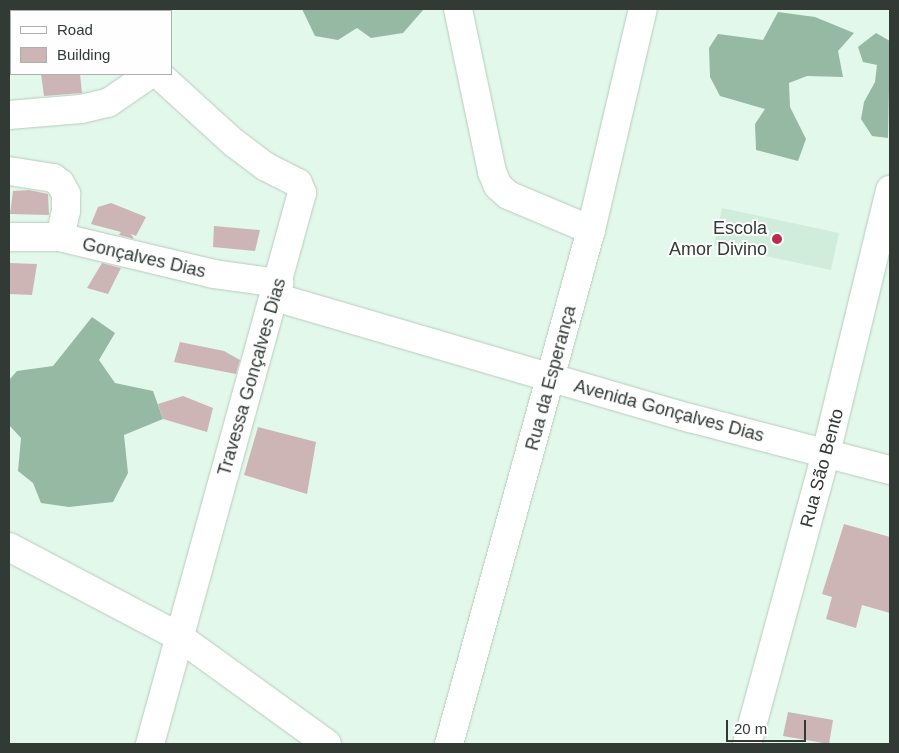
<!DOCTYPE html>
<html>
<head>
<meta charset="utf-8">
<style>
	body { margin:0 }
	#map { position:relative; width:899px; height:753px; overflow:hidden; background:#e2f8ea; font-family:Arial,sans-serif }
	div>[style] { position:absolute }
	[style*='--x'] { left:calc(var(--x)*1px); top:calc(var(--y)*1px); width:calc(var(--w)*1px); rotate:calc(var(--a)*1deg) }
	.built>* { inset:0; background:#d0eddb }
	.forest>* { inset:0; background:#96b9a3 }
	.building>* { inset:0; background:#cdb4b5 }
	.roads { filter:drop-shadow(0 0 1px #b6cbbe) drop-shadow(0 0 1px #b6cbbe) }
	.minor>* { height:28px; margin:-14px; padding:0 14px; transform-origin:14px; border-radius:14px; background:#fff }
	.dots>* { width:14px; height:14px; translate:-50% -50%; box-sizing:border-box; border:2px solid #fefefe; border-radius:50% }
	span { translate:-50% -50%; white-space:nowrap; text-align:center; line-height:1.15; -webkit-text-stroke:4px #fefefe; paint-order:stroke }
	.poi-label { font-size:18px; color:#323a35 }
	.right { translate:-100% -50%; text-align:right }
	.street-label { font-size:18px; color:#323a35 }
	.frame { position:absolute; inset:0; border:10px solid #323a35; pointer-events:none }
	.legend { position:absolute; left:10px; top:10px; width:162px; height:65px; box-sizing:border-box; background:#fefefe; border:1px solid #acb0ae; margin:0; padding:6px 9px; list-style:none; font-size:15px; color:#323a35 }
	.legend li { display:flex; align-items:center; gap:10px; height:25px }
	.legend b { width:25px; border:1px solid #acb0ae }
	.scale { position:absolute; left:726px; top:720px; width:80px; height:22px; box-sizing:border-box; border:2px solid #323a35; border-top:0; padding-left:6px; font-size:15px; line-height:18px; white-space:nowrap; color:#323a35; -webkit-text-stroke:4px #fefefe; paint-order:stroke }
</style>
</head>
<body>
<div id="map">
	<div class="built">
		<div style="clip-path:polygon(722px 208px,839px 233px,831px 270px,714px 245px)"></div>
	</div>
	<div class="forest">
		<div style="clip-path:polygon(302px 9px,424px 9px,403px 33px,371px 38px,357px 28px,338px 40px,315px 36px)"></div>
		<div style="clip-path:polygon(778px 12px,815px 17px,854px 33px,838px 51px,843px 77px,807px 76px,789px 83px,790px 107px,806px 139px,798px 161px,756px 150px,755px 124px,765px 109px,720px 96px,710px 77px,709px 48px,718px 34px,763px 40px)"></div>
		<div style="clip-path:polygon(876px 33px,890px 41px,888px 138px,872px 136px,861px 119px,864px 102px,875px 82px,877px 65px,863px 62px,858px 47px)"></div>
		<div style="clip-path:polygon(92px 317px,115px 333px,99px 360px,115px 383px,153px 391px,163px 419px,124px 435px,128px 473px,113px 502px,69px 507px,41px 503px,33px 483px,18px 471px,21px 438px,9px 425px,9px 380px,17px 371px,53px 366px)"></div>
	</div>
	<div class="building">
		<div style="clip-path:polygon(41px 74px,80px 74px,82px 93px,44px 96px)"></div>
		<div style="clip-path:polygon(29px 190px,48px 194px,49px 215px,10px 214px,13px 191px)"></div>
		<div style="clip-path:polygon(111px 203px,146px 217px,136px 236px,131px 234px,134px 239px,119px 235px,121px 232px,91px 224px,98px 207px)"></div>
		<div style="clip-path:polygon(214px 226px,260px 230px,255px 251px,213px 247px)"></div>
		<div style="clip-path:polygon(9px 263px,37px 264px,32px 295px,9px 294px)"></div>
		<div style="clip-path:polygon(102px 263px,121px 268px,108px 294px,87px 288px)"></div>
		<div style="clip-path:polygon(180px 342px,224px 351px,240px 360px,236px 374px,174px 362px)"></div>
		<div style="clip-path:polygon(183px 396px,213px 408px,207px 432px,163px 419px,158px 404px)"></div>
		<div style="clip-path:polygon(258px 427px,316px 442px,307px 494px,244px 475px)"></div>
		<div style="clip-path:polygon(844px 524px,890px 537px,890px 613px,862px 605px,856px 628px,826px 619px,832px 597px,822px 594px)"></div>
		<div style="clip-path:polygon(788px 712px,833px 720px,829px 744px,783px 736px)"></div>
	</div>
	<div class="roads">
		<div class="minor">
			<div style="--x:91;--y:9;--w:3;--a:45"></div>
			<div style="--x:458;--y:9;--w:167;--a:78.2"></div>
			<div style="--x:492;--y:172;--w:15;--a:67"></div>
			<div style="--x:498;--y:186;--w:13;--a:42"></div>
			<div style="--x:508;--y:195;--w:90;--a:22.9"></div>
			<div style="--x:9;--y:115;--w:72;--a:-4.8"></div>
			<div style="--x:81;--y:109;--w:28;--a:-13"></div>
			<div style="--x:108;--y:103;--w:51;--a:-34.6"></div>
			<div style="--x:9;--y:171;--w:45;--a:9"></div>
			<div style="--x:53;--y:178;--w:9;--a:36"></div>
			<div style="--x:60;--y:183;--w:13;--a:61"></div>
			<div style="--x:66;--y:194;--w:17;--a:90"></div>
			<div style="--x:66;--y:211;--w:27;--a:103"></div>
			<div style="--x:9;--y:237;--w:50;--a:0"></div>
			<div style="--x:59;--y:237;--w:159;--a:13.4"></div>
			<div style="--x:214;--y:274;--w:66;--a:7.9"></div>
			<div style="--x:275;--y:297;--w:432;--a:16.3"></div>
			<div style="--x:690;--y:418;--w:207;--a:14.6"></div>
			<div style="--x:9;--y:547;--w:191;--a:27.8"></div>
			<div style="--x:178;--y:636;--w:184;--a:35.9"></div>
			<div style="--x:150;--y:744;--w:572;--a:-74.58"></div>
			<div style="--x:302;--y:193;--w:11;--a:-112"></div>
			<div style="--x:298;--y:183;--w:36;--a:-153"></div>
			<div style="--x:266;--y:167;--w:39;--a:-143"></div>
			<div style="--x:235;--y:144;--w:104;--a:-137.7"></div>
			<div style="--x:449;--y:744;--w:533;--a:-74.56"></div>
			<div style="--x:591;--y:230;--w:227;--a:-76.8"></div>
			<div style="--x:747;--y:744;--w:302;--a:-74.8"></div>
			<div style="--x:826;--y:453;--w:271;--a:-76.3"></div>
		</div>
	</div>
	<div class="dots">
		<div style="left:777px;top:239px;background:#bc2b4c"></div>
	</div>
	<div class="poi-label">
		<span class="right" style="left:767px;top:239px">Escola<br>Amor Divino</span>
	</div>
	<div class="street-label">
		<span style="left:144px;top:258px;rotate:13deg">Gonçalves Dias</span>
		<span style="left:252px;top:377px;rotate:-74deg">Travessa Gonçalves Dias</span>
		<span style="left:551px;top:378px;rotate:-75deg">Rua da Esperança</span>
		<span style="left:669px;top:411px;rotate:15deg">Avenida Gonçalves Dias</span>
		<span style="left:822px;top:468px;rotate:-75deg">Rua São Bento</span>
	</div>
	<div class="frame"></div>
	<ul class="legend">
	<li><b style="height:6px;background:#fff"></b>Road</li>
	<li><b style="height:14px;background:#cdb4b5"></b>Building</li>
	</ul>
	<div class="scale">20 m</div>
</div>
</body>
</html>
